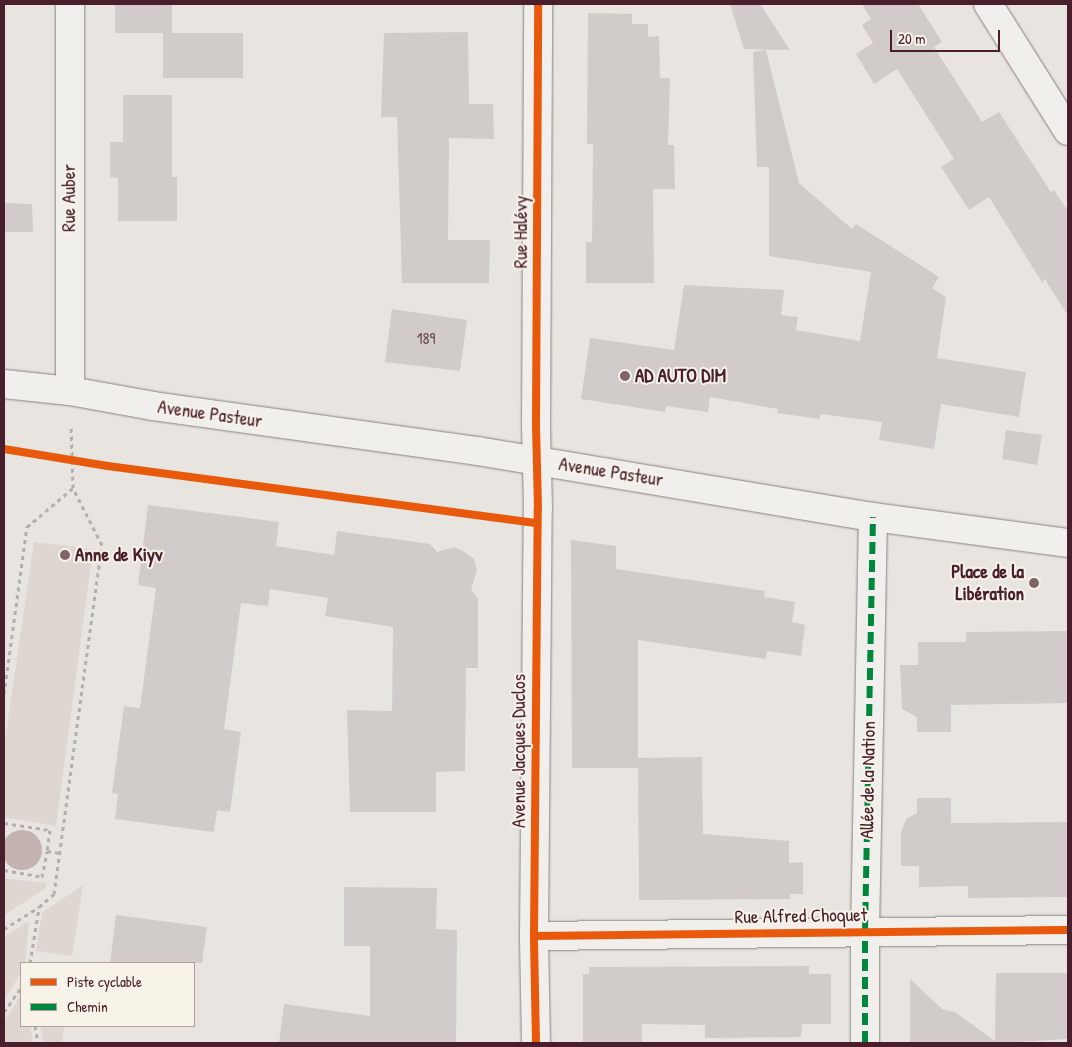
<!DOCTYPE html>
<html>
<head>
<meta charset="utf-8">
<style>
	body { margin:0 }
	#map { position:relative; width:1072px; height:1047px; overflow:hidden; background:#e8e5e0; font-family:"Patrick Hand",sans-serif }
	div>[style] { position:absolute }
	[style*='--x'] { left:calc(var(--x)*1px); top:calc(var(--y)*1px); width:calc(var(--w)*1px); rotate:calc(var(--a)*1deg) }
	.green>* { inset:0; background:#ded6d0 }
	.water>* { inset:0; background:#c3b4b1 }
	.round { border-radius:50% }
	.building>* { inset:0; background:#d1ccc9 }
	.path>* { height:3px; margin-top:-1.5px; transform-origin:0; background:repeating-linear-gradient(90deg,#b4aeac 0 4px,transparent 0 8px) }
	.roads { filter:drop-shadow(0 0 1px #898080) drop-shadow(0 0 1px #898080) }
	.street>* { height:28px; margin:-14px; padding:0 14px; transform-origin:14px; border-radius:14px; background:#f0efeb }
	.secondary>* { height:28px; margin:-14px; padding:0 14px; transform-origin:14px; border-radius:14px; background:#f0efeb }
	.quiet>* { height:6px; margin-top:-3px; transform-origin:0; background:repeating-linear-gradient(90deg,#00873e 0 12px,transparent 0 18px) }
	.cycleway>* { height:8px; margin:-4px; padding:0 4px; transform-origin:4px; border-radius:4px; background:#e8590c }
	.dots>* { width:14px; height:14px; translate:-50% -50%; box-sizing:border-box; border:2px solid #f7f3e8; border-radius:50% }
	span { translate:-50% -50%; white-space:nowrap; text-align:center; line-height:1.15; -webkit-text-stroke:4px #f7f3e8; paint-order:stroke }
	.number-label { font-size:16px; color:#6c4a52 }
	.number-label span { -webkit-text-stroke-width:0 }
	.street-label { font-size:19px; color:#4a1f2b }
	.poi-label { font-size:19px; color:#4a1f2b; font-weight:700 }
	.left { translate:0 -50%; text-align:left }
	.right { translate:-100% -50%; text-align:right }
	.frame { position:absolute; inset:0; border:5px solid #4a1f2b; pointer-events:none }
	.legend { position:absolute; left:20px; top:962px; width:175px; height:65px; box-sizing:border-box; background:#f7f3e8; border:1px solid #b29e9c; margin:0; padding:6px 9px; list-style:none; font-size:15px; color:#4a1f2b }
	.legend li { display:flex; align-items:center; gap:10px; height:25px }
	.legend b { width:25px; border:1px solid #b29e9c }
	.scale { position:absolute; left:890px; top:30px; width:110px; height:22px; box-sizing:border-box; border:2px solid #4a1f2b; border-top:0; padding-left:6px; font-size:15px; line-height:18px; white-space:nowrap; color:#4a1f2b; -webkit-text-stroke:4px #f7f3e8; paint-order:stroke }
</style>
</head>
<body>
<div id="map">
	<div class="green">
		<div style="clip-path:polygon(34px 542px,93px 549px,56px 826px,4px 817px,4px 746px)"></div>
		<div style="clip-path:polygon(4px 878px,46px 883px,46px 888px,4px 915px)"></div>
		<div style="clip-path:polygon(83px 885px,72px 956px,36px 951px,42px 913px)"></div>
		<div style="clip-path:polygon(29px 921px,25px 963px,21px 963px,21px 973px,4px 1000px,4px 937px)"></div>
		<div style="clip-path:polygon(21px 995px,21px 1026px,30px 1026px,33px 1043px,4px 1043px,4px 1021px)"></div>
		<div style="clip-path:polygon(40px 1026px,64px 1026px,62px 1043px,44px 1043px)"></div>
	</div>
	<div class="water">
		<div class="round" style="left:2px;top:830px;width:40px;height:40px"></div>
	</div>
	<div class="building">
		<div style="clip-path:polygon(115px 4px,172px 4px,172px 33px,115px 33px)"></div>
		<div style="clip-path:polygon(730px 4px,760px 4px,790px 50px,744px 49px)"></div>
		<div style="clip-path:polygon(862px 4px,918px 4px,942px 42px,934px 47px,982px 122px,999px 112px,1051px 192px,1054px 190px,1068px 211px,1068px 316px,1044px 278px,1043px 284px,989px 197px,969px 210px,941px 167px,954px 159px,897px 69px,874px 84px,856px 54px,873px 43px,862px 25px,871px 19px)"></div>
		<div style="clip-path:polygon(588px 13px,632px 14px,632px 24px,648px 24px,648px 37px,659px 36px,660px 78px,670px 78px,668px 145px,674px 145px,675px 189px,653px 189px,654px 283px,586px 283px,586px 242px,592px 242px,593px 144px,587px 144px)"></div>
		<div style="clip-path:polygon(468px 32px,469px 104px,493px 104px,494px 139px,449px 138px,448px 240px,490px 240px,489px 283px,402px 283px,397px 117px,381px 117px,384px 33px)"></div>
		<div style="clip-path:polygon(163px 33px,243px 33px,243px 78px,163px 78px)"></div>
		<div style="clip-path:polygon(766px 50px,799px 183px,852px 229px,856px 224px,939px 277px,932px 288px,946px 297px,937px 358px,1026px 372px,1019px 417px,941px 404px,934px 449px,879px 440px,882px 422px,821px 414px,820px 419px,777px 413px,778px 409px,710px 397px,708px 412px,666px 406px,665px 412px,581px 399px,590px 338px,674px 350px,684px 285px,784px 290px,781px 315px,798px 317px,796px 330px,860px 341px,871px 272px,769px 256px,769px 167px,757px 167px,753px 52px)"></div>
		<div style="clip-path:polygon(123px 95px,172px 95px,172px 177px,177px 177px,177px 221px,118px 221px,118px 178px,110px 177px,110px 142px,123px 142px)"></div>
		<div style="clip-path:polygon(4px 203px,32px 204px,33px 232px,4px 232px)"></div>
		<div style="clip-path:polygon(392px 309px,467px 320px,460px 371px,385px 362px)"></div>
		<div style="clip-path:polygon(1006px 430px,1042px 435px,1037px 465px,1002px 459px)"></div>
		<div style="clip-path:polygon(148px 505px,279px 522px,276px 546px,334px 555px,337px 531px,430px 544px,437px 552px,454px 547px,465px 552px,474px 559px,477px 570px,471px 590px,478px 598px,478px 668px,466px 668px,465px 771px,436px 772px,436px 812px,350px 812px,347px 710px,392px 711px,393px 627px,325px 616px,328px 598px,270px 589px,268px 606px,241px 603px,224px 729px,241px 732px,230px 812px,217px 810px,214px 832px,115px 819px,118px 794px,112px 793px,124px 706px,140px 708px,156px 588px,138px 585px)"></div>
		<div style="clip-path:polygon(571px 540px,616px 546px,616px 569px,765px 591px,764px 597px,795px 602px,792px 622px,805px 625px,801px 656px,767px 651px,766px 659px,638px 640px,638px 768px,572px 768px)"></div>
		<div style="clip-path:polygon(1068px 631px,1068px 703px,951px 705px,951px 732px,917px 732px,917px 717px,902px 709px,900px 665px,918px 665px,918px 642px,966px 642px,966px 632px)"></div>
		<div style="clip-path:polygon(702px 757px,703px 834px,789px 841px,789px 863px,803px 862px,803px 894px,790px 894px,790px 899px,639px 900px,638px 758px)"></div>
		<div style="clip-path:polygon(917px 798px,951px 798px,951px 823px,1068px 822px,1068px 897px,968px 898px,968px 886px,919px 887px,919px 866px,901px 866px,901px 832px,906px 819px,917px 813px)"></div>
		<div style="clip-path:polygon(344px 887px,437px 888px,436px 929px,457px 930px,456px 1043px,279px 1043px,284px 1004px,370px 1016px,370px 946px,344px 946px)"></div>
		<div style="clip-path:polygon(116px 915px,207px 927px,202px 963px,110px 963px)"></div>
		<div style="clip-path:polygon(809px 966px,809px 974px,831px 974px,831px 1024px,802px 1024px,801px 1037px,705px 1038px,705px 1025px,642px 1024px,642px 1043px,583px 1043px,583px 974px,589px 974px,589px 967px)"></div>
		<div style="clip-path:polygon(996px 973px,1068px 973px,1067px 1039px,999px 1043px,910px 1043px,910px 979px,942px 1009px,955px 1012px,995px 1041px)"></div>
	</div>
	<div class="path">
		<div style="--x:4;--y:694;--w:169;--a:-82.2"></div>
		<div style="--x:27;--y:527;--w:60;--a:-40.3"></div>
		<div style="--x:4;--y:823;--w:47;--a:8.7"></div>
		<div style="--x:50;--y:830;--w:21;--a:98"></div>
		<div style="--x:47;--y:851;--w:12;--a:9"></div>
		<div style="--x:4;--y:870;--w:39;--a:10"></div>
		<div style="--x:42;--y:877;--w:26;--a:-79"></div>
		<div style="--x:4;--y:929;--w:41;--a:-32.2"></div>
		<div style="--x:39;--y:907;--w:20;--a:-41"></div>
		<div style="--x:54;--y:894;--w:352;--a:-82.2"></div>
		<div style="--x:102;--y:545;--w:64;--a:-117"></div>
		<div style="--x:73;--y:488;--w:63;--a:-91.8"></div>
		<div style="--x:30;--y:963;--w:56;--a:-80.7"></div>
		<div style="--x:4;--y:1012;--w:29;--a:-55"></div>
		<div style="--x:35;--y:1026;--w:17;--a:80"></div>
	</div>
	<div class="roads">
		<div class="street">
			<div style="--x:70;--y:4;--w:387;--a:90"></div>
			<div style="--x:988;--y:4;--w:150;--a:57.8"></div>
			<div style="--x:534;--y:936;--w:534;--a:-0.64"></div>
			<div style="--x:536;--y:1043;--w:107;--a:-91.1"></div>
			<div style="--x:534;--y:936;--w:428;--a:-89.5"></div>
			<div style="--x:538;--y:508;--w:84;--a:-91.4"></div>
			<div style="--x:536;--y:424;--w:420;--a:-89.7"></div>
			<div style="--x:865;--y:1043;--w:111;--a:-90"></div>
			<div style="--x:865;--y:932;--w:415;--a:-88.9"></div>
		</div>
		<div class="secondary">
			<div style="--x:4;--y:384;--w:66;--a:6.1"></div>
			<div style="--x:70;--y:391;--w:84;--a:10.2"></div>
			<div style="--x:153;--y:406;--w:328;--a:7.9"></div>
			<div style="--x:478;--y:451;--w:400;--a:9.5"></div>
			<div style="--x:873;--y:517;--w:197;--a:7.6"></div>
		</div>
	</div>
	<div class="quiet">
		<div style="--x:865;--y:1043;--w:111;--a:-90"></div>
		<div style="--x:865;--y:932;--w:415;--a:-88.9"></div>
	</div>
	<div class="cycleway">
		<div style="--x:4;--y:449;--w:105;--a:9.3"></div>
		<div style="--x:108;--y:466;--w:433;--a:7.6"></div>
		<div style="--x:534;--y:936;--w:534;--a:-0.64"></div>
		<div style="--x:536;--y:1043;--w:107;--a:-91.1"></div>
		<div style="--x:534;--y:936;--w:428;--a:-89.5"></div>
		<div style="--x:538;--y:508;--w:84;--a:-91.4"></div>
		<div style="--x:536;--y:424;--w:420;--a:-89.7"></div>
	</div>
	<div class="dots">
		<div style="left:625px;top:376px;background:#81646a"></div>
		<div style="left:65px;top:555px;background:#81646a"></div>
		<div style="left:1034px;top:583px;background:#81646a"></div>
	</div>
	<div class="number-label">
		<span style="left:426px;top:338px">189</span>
	</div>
	<div class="street-label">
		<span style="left:69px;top:198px;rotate:-90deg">Rue Auber</span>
		<span style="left:521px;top:232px;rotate:-90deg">Rue Halévy</span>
		<span style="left:210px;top:414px;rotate:8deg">Avenue Pasteur</span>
		<span style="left:611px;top:472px;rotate:9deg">Avenue Pasteur</span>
		<span style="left:519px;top:751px;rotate:-90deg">Avenue Jacques Duclos</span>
		<span style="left:868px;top:780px;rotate:-89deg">Allée de la Nation</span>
		<span style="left:801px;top:916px;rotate:-1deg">Rue Alfred Choquet</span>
	</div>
	<div class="poi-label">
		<span class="left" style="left:635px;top:376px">AD AUTO DIM</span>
		<span class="left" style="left:75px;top:555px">Anne de Kiyv</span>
		<span class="right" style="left:1024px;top:583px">Place de la<br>Libération</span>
	</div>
	<div class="frame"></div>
	<ul class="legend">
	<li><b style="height:6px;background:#e8590c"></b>Piste cyclable</li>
	<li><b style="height:6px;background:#00873e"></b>Chemin</li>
	</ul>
	<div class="scale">20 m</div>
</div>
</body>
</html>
